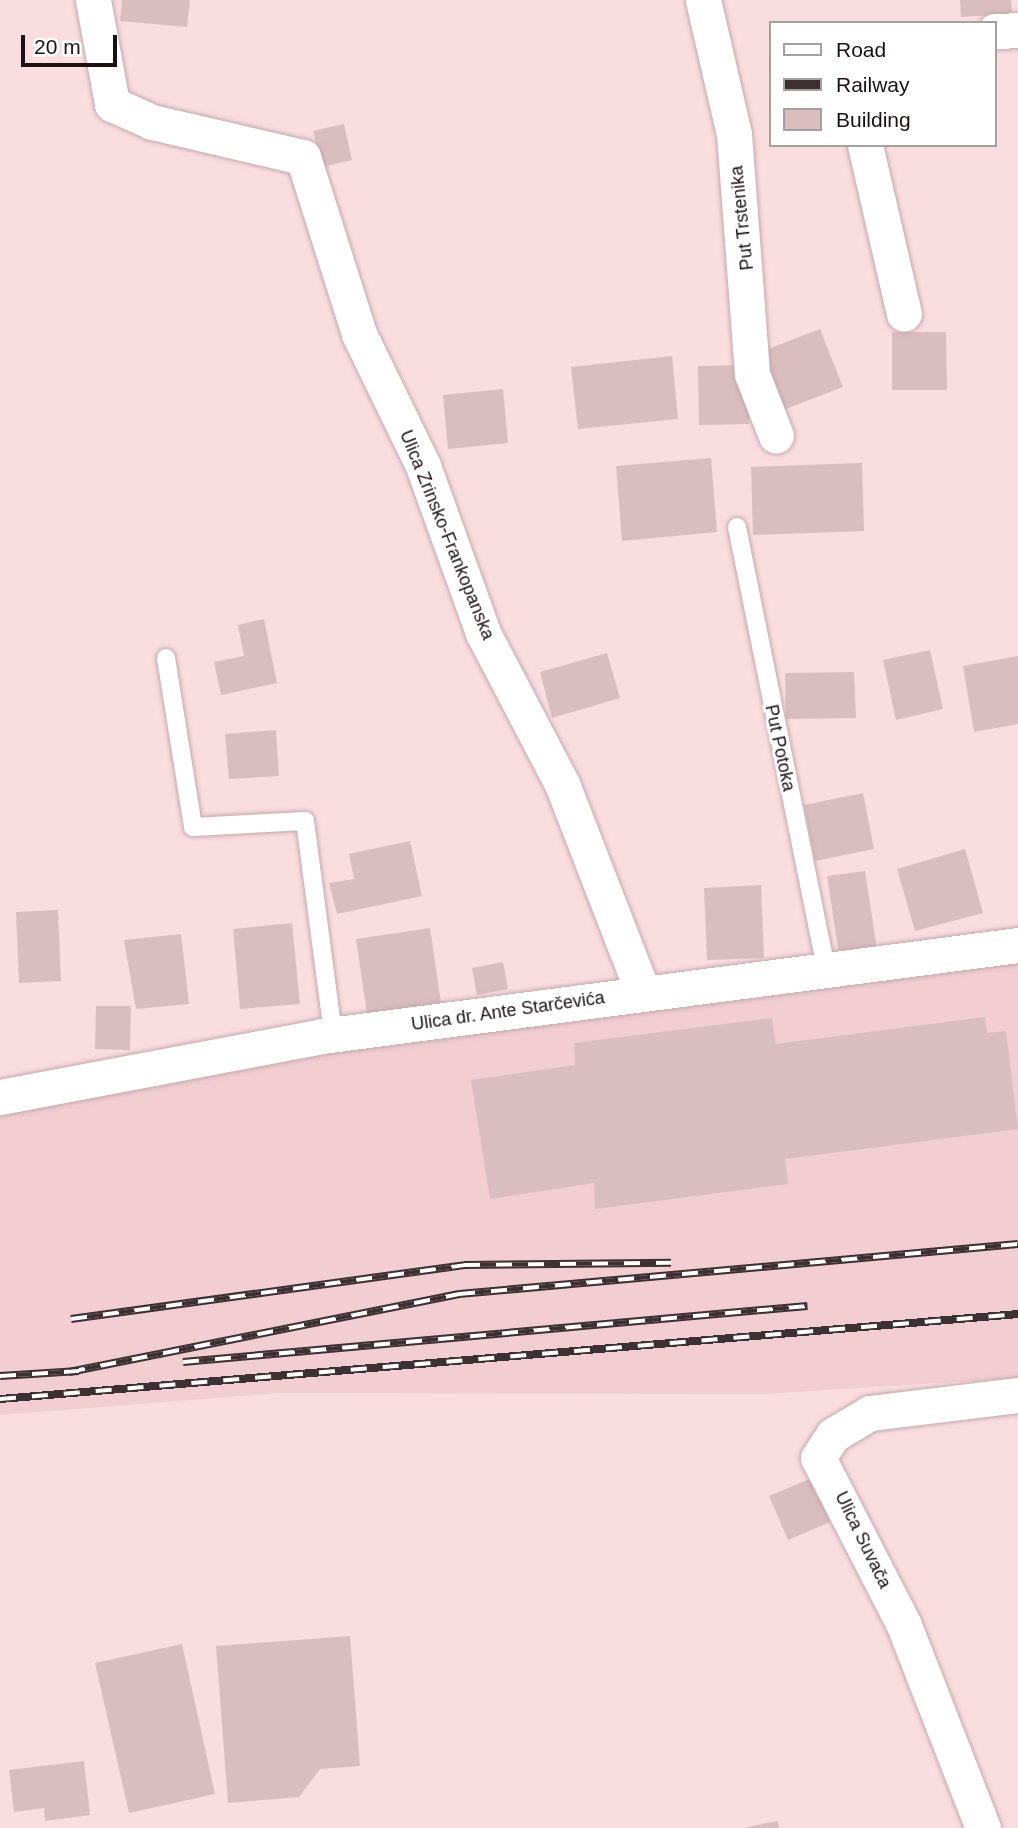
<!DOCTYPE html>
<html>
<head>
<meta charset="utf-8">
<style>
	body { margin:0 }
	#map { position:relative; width:1018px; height:1828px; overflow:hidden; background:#fadde0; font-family:Arial,sans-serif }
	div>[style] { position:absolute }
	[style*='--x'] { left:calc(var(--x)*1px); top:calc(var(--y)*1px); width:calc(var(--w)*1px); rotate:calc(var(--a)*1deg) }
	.built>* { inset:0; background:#f2cdd2 }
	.building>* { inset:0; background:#d9bdc1 }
	.roads { filter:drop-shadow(0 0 2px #c4a9ad) drop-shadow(0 0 2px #c4a9ad) }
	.lane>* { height:18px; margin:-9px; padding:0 9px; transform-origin:9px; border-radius:9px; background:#fff }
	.street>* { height:35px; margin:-17.5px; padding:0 17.5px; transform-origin:17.5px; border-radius:17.5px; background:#fff }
	.rail>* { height:8px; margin-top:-4px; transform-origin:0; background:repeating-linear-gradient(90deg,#fff 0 16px,#3c3032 0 32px); box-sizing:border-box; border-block:2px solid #3c3032 }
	span { translate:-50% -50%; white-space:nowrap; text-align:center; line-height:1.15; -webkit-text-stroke:6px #fff; paint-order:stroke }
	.street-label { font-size:18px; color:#1b1113 }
	.legend { position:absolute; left:769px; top:21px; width:228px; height:126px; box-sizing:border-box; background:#fff; border:2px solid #a4a0a1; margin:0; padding:9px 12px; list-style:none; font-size:21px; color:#1b1113 }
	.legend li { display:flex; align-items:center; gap:14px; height:35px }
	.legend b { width:35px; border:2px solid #a4a0a1 }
	.scale { position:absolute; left:21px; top:35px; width:96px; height:32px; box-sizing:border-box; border:4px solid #1b1113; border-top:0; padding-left:9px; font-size:21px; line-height:24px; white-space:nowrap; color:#1b1113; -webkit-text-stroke:5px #fff; paint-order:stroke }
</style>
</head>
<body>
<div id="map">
	<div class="built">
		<div style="clip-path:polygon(1018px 956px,1018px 1378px,764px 1394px,278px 1393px,0 1415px,0 1113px,299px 1058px)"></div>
	</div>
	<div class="building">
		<div style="clip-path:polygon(122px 0,190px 0,187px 27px,120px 21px)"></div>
		<div style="clip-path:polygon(960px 0,1011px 0,1012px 14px,961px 17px)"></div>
		<div style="clip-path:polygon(344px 124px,352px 160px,322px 167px,313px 131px)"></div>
		<div style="clip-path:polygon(820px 329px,843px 387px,783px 410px,760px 352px)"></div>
		<div style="clip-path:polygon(892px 332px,946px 332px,947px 390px,892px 390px)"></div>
		<div style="clip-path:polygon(672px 356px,678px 419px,578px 429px,571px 367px)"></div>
		<div style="clip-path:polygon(749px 365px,749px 424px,699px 425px,698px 366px)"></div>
		<div style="clip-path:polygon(503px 389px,508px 443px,448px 449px,443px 395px)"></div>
		<div style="clip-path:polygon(711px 458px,717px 532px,622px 541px,616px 466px)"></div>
		<div style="clip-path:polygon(862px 463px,864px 531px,753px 535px,751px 467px)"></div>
		<div style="clip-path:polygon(264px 619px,277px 683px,221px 695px,214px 662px,244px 656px,238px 625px)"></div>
		<div style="clip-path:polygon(930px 650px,943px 709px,896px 720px,883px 660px)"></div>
		<div style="clip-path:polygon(607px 653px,620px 698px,552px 718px,540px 672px)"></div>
		<div style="clip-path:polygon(1018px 656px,1018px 724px,974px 732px,963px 666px)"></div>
		<div style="clip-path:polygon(854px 672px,856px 718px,786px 719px,785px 673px)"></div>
		<div style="clip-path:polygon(276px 730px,279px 776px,229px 779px,225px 734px)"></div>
		<div style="clip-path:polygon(863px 793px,874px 849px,815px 861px,804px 805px)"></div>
		<div style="clip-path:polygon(410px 841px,422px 896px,337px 914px,329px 883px,354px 879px,349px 854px)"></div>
		<div style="clip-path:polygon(965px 849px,983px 913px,915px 931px,897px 869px)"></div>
		<div style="clip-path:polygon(865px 871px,877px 949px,839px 955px,827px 876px)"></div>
		<div style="clip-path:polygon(761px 885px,764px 958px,707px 960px,704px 888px)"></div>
		<div style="clip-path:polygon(58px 910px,61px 981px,19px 983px,16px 912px)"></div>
		<div style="clip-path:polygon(292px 923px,300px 1004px,240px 1009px,233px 929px)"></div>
		<div style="clip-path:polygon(430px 928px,441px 1003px,367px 1014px,356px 939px)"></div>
		<div style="clip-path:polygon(181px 934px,189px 1004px,136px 1009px,124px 940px)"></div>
		<div style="clip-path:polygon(503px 962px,508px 989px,477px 995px,472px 968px)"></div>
		<div style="clip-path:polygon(96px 1006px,131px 1006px,130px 1050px,95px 1049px)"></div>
		<div style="clip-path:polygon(985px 1017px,987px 1033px,1006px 1031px,1018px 1129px,785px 1159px,788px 1184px,595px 1209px,594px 1183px,490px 1199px,471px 1080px,575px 1065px,574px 1043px,772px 1018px,776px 1044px)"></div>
		<div style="clip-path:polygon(812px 1478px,830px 1522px,788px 1540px,769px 1496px)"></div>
		<div style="clip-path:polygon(350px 1636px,360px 1766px,320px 1769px,299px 1797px,228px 1803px,216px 1646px)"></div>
		<div style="clip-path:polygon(182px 1644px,215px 1794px,129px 1813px,95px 1663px)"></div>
		<div style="clip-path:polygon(84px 1761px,90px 1815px,45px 1821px,44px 1808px,14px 1812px,9px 1770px)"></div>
		<div style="clip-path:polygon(778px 1821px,779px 1828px,747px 1828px,747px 1827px)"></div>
	</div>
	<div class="roads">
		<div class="lane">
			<div style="--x:737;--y:527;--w:451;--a:78.6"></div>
			<div style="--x:166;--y:658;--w:171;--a:80.9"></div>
			<div style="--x:193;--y:827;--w:112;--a:-3.1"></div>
			<div style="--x:305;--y:821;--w:216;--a:82.5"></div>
		</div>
		<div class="street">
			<div style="--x:93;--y:0;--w:106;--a:79.6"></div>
			<div style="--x:112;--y:104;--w:44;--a:24.2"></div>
			<div style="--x:152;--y:122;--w:155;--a:13.1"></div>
			<div style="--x:303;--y:157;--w:186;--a:72.4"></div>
			<div style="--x:359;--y:334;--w:147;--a:64.1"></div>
			<div style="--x:423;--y:466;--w:177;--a:70.2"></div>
			<div style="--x:483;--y:633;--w:170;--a:62.4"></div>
			<div style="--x:562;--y:784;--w:224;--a:68.8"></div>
			<div style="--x:703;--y:0;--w:138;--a:77"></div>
			<div style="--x:734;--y:134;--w:241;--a:85.7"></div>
			<div style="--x:752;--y:374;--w:66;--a:68.8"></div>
			<div style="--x:995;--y:31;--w:23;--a:-2"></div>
			<div style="--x:865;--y:145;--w:173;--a:77"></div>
			<div style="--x:0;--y:1097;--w:328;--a:-10.7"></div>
			<div style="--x:322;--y:1036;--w:702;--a:-7.45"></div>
			<div style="--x:983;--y:1828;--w:218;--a:-111.3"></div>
			<div style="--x:904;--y:1625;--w:188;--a:-117.2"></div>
			<div style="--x:818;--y:1458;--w:27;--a:-57"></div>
			<div style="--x:833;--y:1435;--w:43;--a:-30.7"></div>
			<div style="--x:870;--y:1413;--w:149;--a:-6.9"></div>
		</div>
	</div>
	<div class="rail">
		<div style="--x:71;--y:1319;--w:397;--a:-7.8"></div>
		<div style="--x:464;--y:1265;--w:207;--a:-0.6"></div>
		<div style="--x:183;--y:1362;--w:627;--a:-5.13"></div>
		<div style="--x:69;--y:1372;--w:398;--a:-11.3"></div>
		<div style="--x:459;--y:1294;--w:561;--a:-5.11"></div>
		<div style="--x:0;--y:1376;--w:79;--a:-3.6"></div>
		<div style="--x:0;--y:1399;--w:1022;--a:-4.77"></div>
	</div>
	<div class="street-label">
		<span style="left:742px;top:218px;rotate:-96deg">Put Trstenika</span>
		<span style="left:447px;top:535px;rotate:68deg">Ulica Zrinsko-Frankopanska</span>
		<span style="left:780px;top:748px;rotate:78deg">Put Potoka</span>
		<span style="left:508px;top:1011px;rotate:-8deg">Ulica dr. Ante Starčevića</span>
		<span style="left:863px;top:1540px;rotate:64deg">Ulica Suvača</span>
	</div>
	<ul class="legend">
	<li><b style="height:9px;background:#fff"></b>Road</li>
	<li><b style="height:9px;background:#3c3032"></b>Railway</li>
	<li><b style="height:19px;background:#d9bdc1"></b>Building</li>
	</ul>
	<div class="scale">20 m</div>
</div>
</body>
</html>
